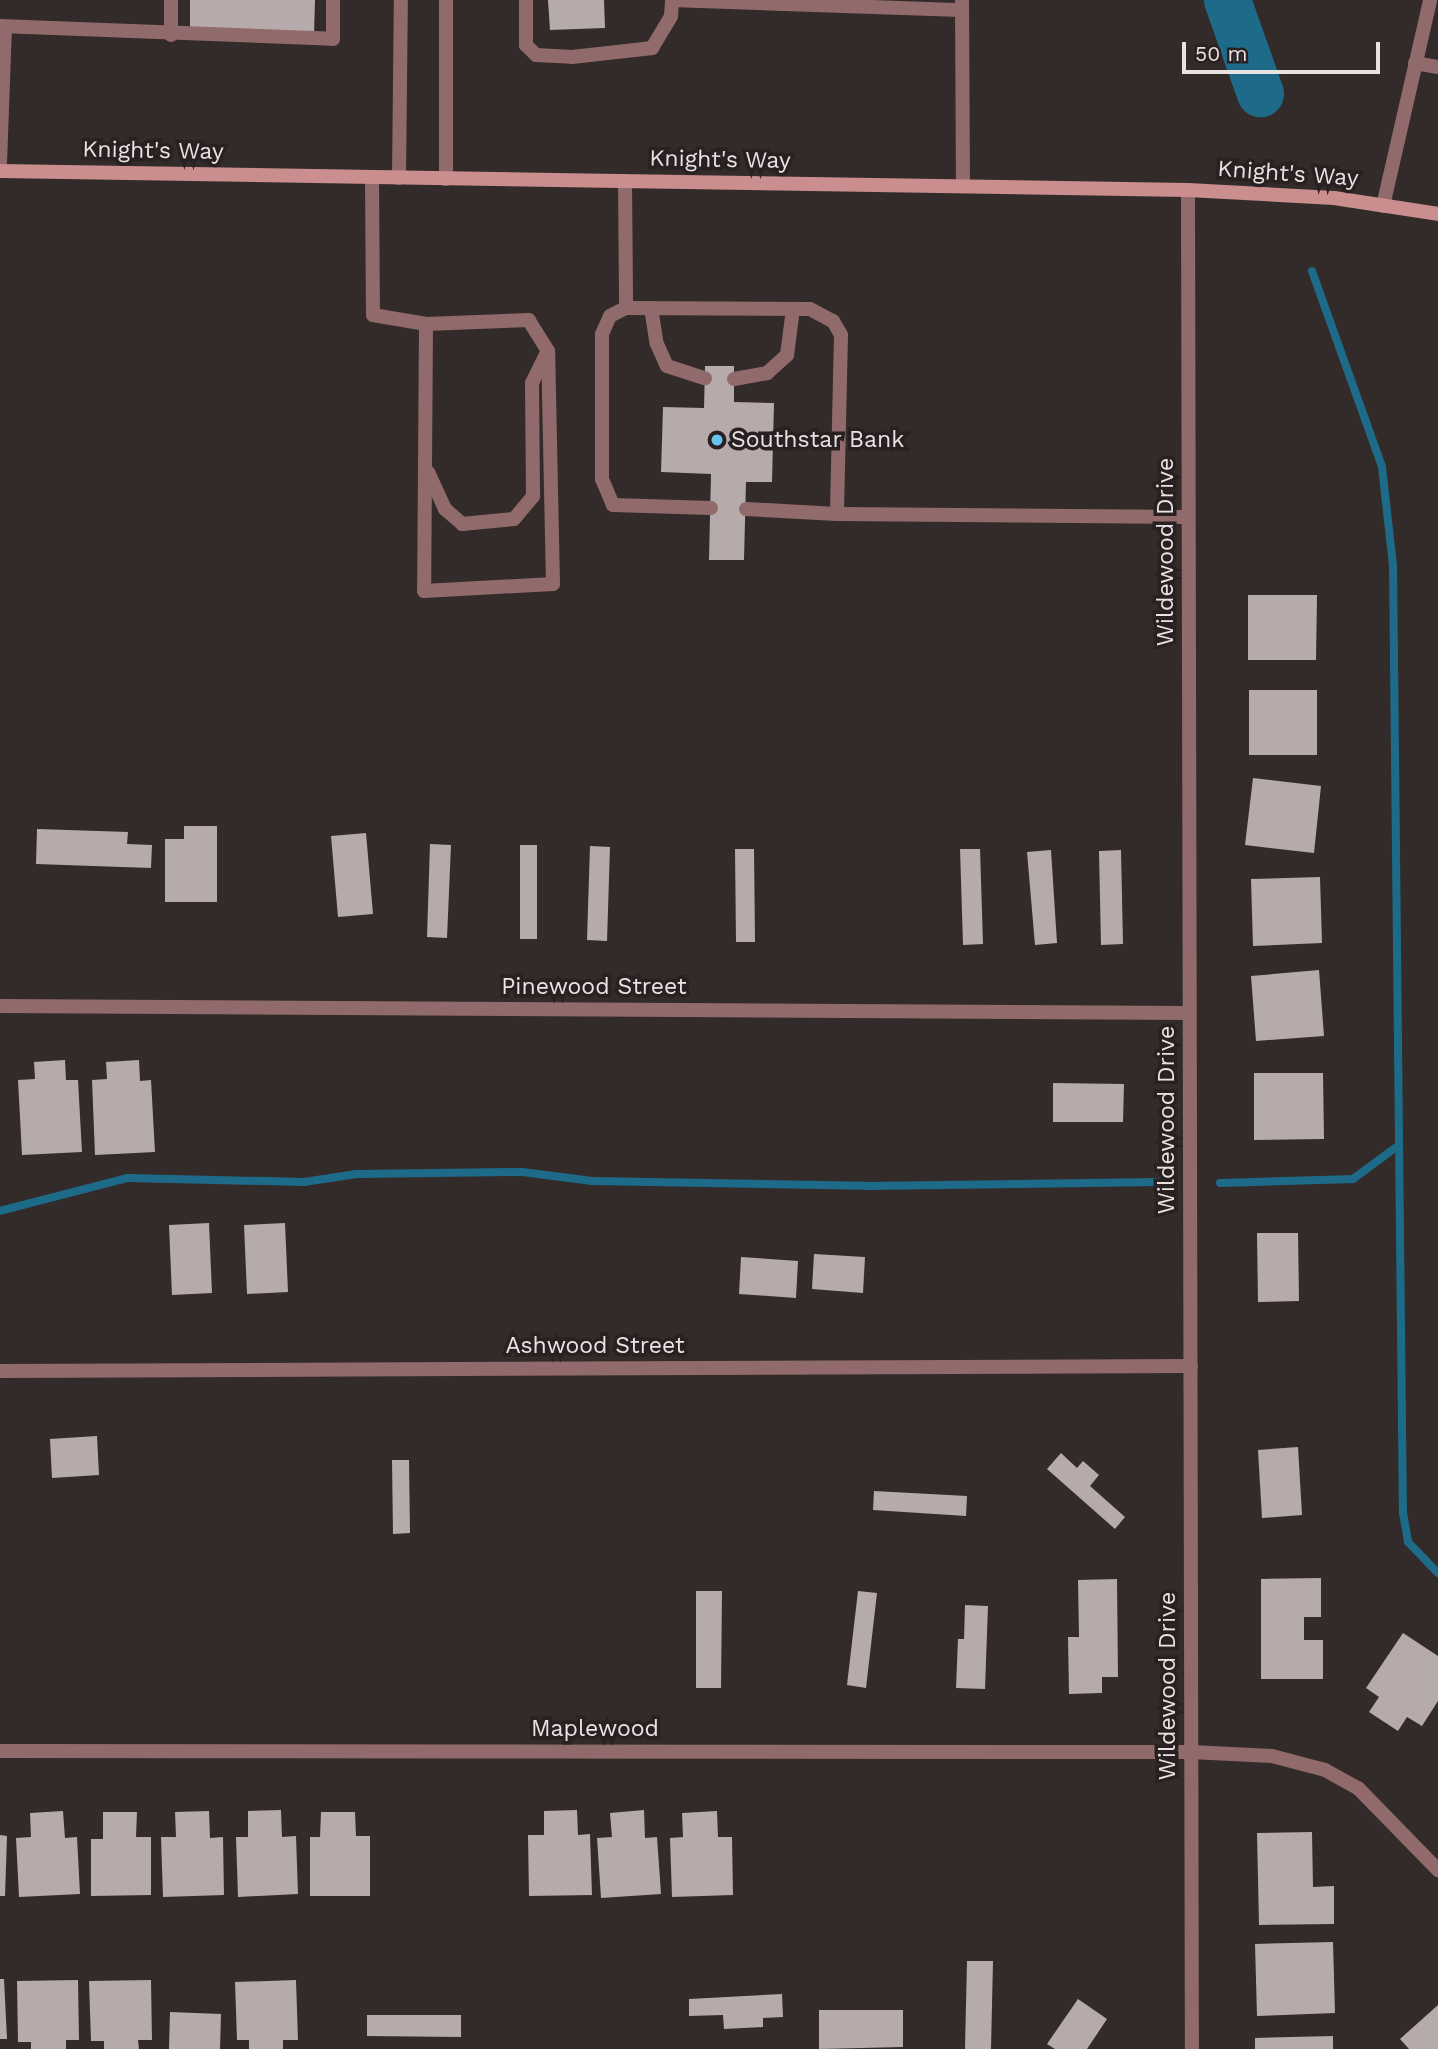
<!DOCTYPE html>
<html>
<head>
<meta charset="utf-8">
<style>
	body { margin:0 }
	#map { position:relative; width:1438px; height:2049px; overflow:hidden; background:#332b2a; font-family:"Work Sans",sans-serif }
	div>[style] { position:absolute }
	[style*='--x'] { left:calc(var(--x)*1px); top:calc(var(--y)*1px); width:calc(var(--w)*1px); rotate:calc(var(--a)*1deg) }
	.stream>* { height:8px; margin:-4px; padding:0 4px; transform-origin:4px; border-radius:4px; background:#1e6b89 }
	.river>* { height:47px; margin:-23.5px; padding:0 23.5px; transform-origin:23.5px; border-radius:23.5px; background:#1e6b89 }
	.building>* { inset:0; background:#b6abaa }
	.service>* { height:14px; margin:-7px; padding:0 7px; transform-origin:7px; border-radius:7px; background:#916b6b }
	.minor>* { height:14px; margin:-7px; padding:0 7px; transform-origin:7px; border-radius:7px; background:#916b6b }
	.secondary>* { height:14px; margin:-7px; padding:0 7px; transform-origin:7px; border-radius:7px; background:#ca8e8e }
	.dots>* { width:19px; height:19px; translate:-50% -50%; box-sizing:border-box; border:4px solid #292121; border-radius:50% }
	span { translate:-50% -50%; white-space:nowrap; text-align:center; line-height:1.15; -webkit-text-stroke:7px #292121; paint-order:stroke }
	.street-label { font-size:23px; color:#e8e2e2 }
	.poi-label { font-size:23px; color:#e8e2e2 }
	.left { translate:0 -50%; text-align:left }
	.scale { position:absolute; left:1182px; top:42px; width:198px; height:32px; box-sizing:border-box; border:4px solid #e8e2e2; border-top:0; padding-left:9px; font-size:21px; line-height:24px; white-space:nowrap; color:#e8e2e2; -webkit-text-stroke:5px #292121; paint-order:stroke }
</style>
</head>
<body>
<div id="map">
	<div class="stream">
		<div style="--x:1312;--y:271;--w:208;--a:70.3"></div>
		<div style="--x:1382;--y:467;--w:99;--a:83.6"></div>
		<div style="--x:1393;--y:565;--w:948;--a:89.4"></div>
		<div style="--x:1403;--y:1513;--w:29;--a:80"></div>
		<div style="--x:1408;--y:1542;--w:43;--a:45.9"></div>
		<div style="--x:1220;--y:1183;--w:133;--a:-1.7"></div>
		<div style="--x:1353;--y:1179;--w:57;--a:-36.5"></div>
		<div style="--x:0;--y:1211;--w:132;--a:-14.5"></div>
		<div style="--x:128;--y:1178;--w:176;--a:1.3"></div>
		<div style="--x:304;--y:1182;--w:53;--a:-8.7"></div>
		<div style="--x:356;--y:1174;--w:166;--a:-0.7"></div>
		<div style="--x:522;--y:1172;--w:71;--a:7.3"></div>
		<div style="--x:592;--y:1181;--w:274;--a:1"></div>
		<div style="--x:866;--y:1186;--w:292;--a:-0.8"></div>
	</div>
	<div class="river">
		<div style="--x:1227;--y:0;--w:99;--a:70.5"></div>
	</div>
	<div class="building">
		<div style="clip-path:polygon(190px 0,315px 0,314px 35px,190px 33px)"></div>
		<div style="clip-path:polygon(548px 0,604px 0,605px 28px,550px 30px)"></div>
		<div style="clip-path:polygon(705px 366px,734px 366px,734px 402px,774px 403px,772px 482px,746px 482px,744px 560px,709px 560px,711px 474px,661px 472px,663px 407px,704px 408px)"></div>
		<div style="clip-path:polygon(1248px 595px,1317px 595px,1316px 660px,1248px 660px)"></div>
		<div style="clip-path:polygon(1249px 690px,1317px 690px,1317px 755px,1249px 755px)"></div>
		<div style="clip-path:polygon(1253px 778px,1321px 786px,1314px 853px,1245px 845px)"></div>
		<div style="clip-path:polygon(184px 826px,217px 826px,217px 902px,165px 902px,165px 839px,184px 839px)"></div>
		<div style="clip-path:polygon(37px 829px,128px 832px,127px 844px,152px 845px,151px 868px,36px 864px)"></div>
		<div style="clip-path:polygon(366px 833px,373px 914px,338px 917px,331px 836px)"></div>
		<div style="clip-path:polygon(430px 844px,451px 845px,447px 938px,427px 937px)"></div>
		<div style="clip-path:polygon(520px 845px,537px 845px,537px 939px,520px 939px)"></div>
		<div style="clip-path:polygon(590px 846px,610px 847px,607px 941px,587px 940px)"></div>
		<div style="clip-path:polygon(735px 849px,754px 849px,755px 942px,736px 942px)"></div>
		<div style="clip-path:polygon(960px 849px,980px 849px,983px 944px,963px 945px)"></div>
		<div style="clip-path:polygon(1051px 850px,1057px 943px,1035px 945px,1027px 852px)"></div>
		<div style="clip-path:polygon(1121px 850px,1123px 944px,1101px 945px,1099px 851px)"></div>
		<div style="clip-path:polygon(1320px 877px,1322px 943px,1253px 946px,1251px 879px)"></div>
		<div style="clip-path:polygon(1319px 970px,1324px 1036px,1256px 1041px,1251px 976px)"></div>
		<div style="clip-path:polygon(65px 1060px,66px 1080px,78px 1080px,82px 1152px,22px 1155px,18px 1080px,35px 1079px,34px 1062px)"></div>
		<div style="clip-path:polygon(139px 1060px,140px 1081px,151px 1080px,155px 1152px,95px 1155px,92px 1080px,107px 1079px,106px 1062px)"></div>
		<div style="clip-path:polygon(1254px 1073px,1323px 1073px,1324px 1139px,1254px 1140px)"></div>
		<div style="clip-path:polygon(1053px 1083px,1124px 1084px,1123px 1122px,1053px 1122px)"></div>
		<div style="clip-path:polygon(209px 1223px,212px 1293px,172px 1295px,169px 1225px)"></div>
		<div style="clip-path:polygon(285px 1223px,288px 1292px,247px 1294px,244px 1225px)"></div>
		<div style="clip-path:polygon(1257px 1233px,1298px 1233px,1299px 1301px,1258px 1302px)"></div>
		<div style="clip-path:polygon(814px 1254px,865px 1257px,863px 1293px,812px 1289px)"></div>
		<div style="clip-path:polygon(741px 1257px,798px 1261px,796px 1298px,739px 1294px)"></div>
		<div style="clip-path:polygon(97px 1436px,99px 1475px,52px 1478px,50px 1439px)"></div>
		<div style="clip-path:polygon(1298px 1447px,1302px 1515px,1262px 1518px,1258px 1450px)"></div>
		<div style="clip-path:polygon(1061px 1453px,1077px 1468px,1083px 1461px,1099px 1475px,1090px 1486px,1125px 1517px,1115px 1529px,1047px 1469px)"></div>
		<div style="clip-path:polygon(392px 1460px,409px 1460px,410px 1533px,393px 1534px)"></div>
		<div style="clip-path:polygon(874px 1491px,967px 1496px,966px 1516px,873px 1510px)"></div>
		<div style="clip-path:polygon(1321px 1578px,1321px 1617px,1304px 1617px,1304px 1640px,1323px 1640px,1323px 1679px,1261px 1679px,1261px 1579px)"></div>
		<div style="clip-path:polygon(1117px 1579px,1118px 1677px,1102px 1677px,1102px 1693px,1069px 1694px,1068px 1637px,1079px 1637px,1078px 1580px)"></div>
		<div style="clip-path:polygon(696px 1591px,722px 1591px,721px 1688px,696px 1688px)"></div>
		<div style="clip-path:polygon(858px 1591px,877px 1593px,866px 1688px,847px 1685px)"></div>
		<div style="clip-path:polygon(965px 1605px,988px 1606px,985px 1689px,956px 1688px,958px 1639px,964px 1639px)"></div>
		<div style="clip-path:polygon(1403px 1633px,1438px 1656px,1438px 1701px,1422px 1726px,1407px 1717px,1398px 1731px,1369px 1712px,1379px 1697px,1366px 1688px)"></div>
		<div style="clip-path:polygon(281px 1810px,282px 1837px,296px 1836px,298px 1894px,238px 1897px,236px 1837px,248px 1837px,248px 1811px)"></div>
		<div style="clip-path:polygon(577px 1810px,578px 1835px,590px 1834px,592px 1895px,529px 1896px,528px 1835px,544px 1835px,544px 1811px)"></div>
		<div style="clip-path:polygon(644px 1810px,645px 1838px,657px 1837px,661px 1894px,601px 1898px,597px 1838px,612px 1837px,610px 1813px)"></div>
		<div style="clip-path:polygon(63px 1811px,65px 1838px,77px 1837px,80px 1894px,19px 1897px,16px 1838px,31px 1837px,30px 1813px)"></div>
		<div style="clip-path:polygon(209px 1811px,210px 1838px,223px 1837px,224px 1895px,163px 1897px,161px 1837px,176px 1837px,175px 1812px)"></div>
		<div style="clip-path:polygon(717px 1811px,718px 1837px,732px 1837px,733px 1895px,672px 1897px,670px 1838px,683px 1837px,682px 1813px)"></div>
		<div style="clip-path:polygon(103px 1812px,137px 1812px,136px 1837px,151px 1837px,151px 1895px,91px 1896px,91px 1839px,103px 1839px)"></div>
		<div style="clip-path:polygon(321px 1812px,355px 1812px,356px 1836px,370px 1836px,370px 1896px,310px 1896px,310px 1837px,320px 1837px)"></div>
		<div style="clip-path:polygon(1312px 1832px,1313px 1887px,1334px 1886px,1334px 1924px,1259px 1925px,1257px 1833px)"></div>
		<div style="clip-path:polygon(0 1835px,7px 1836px,5px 1896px,0 1896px)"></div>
		<div style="clip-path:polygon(1333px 1942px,1335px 2013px,1257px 2016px,1255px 1944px)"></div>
		<div style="clip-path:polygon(967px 1961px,993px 1961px,991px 2049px,965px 2049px)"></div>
		<div style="clip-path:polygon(0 1979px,4px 1979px,7px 2039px,0 2039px)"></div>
		<div style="clip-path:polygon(78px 1980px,79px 2040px,66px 2040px,66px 2049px,31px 2049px,31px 2042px,18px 2042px,17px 1981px)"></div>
		<div style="clip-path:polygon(151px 1980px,152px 2040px,138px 2040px,139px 2049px,104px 2049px,104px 2041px,91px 2041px,89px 1981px)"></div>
		<div style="clip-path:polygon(296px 1980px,298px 2040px,283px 2040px,283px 2049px,249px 2049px,249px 2040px,237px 2040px,235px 1982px)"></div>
		<div style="clip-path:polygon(782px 1994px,783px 2017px,763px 2018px,763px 2027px,724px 2029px,723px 2015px,689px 2016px,689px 1999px)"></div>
		<div style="clip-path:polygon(1078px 1999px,1107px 2019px,1087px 2049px,1055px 2049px,1047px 2044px)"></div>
		<div style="clip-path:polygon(1438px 2005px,1438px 2049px,1409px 2049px,1400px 2039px)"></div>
		<div style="clip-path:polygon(819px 2010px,903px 2010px,903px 2047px,819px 2049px)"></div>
		<div style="clip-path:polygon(170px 2012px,221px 2014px,220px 2049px,169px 2049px)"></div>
		<div style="clip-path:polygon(367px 2015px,461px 2015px,461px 2037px,367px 2036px)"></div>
		<div style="clip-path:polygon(1333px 2036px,1333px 2049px,1255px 2049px,1255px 2038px)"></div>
	</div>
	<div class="service">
		<div style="--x:171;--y:0;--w:35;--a:90"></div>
		<div style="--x:526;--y:0;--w:45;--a:90"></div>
		<div style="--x:526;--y:45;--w:14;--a:45"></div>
		<div style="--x:536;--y:55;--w:36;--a:3"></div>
		<div style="--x:572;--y:57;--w:81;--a:-6.4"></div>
		<div style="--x:652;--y:48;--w:37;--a:-59"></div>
		<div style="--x:671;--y:16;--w:15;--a:-86"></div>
		<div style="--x:672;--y:0;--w:290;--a:2"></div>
		<div style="--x:962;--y:0;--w:186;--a:89.7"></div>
		<div style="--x:0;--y:26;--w:333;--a:2.2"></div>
		<div style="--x:333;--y:39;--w:39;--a:-90"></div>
		<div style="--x:1415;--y:63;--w:23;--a:10"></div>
		<div style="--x:0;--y:163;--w:136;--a:-87.9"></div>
		<div style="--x:372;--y:177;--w:138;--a:89.6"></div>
		<div style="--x:373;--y:315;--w:54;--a:9.6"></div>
		<div style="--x:426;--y:324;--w:267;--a:90.4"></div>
		<div style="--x:424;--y:591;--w:129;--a:-3.1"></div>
		<div style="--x:553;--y:584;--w:233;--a:-91.2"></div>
		<div style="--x:548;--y:351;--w:36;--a:-122"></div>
		<div style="--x:529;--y:320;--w:103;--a:177.8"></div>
		<div style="--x:625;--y:181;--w:127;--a:89.5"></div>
		<div style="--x:1383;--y:206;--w:211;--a:-77.1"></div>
		<div style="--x:651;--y:308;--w:36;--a:81"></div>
		<div style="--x:657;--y:344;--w:24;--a:66"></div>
		<div style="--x:667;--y:366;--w:40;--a:18"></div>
		<div style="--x:734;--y:379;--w:34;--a:-10"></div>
		<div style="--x:767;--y:373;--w:27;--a:-42"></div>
		<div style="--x:787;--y:355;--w:46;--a:-82.6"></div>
		<div style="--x:428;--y:472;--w:41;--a:65.3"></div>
		<div style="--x:445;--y:509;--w:23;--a:41"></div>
		<div style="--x:462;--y:524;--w:52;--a:-5.5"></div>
		<div style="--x:514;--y:519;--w:30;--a:-50"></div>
		<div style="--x:533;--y:496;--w:113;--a:-90.5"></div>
		<div style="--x:532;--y:383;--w:32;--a:-64"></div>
		<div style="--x:711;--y:508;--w:98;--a:-178.2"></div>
		<div style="--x:613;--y:505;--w:28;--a:-113"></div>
		<div style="--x:602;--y:479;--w:145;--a:-90"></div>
		<div style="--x:602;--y:334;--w:20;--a:-66"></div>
		<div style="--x:610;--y:316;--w:18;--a:-27"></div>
		<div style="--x:626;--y:308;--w:184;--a:0.3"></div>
		<div style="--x:810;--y:309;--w:26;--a:28"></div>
		<div style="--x:833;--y:321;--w:16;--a:60"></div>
		<div style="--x:841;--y:335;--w:179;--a:91.3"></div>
		<div style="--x:837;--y:514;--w:351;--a:0.5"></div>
		<div style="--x:746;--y:509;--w:91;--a:3.1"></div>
	</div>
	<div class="minor">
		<div style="--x:446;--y:0;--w:179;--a:90"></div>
		<div style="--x:399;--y:178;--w:178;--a:-89.4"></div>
		<div style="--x:1188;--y:190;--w:1859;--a:89.88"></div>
		<div style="--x:0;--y:1006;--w:1189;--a:0.34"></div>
		<div style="--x:0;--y:1371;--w:1191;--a:-0.24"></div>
		<div style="--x:0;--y:1751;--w:1191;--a:0.05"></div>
		<div style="--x:1191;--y:1752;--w:81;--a:2.8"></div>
		<div style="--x:1272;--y:1756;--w:55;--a:14.8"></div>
		<div style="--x:1325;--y:1770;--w:38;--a:29"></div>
		<div style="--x:1358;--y:1788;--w:115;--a:45.7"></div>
	</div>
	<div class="secondary">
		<div style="--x:0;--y:171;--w:1188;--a:0.92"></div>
		<div style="--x:1188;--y:190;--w:146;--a:3.1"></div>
		<div style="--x:1334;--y:198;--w:105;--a:8.7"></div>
	</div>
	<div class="dots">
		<div style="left:717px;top:440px;background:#65c5ee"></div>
	</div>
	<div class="street-label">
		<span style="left:153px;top:151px;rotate:1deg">Knight's Way</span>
		<span style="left:720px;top:160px;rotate:1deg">Knight's Way</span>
		<span style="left:1288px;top:174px;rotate:4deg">Knight's Way</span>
		<span style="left:1166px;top:552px;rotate:-90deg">Wildewood Drive</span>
		<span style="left:594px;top:987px">Pinewood Street</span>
		<span style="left:1167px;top:1120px;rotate:-90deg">Wildewood Drive</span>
		<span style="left:595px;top:1346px">Ashwood Street</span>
		<span style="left:1168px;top:1686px;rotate:-90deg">Wildewood Drive</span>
		<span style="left:595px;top:1729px">Maplewood</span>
	</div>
	<div class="poi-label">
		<span class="left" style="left:731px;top:440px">Southstar Bank</span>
	</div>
	<div class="scale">50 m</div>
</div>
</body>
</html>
